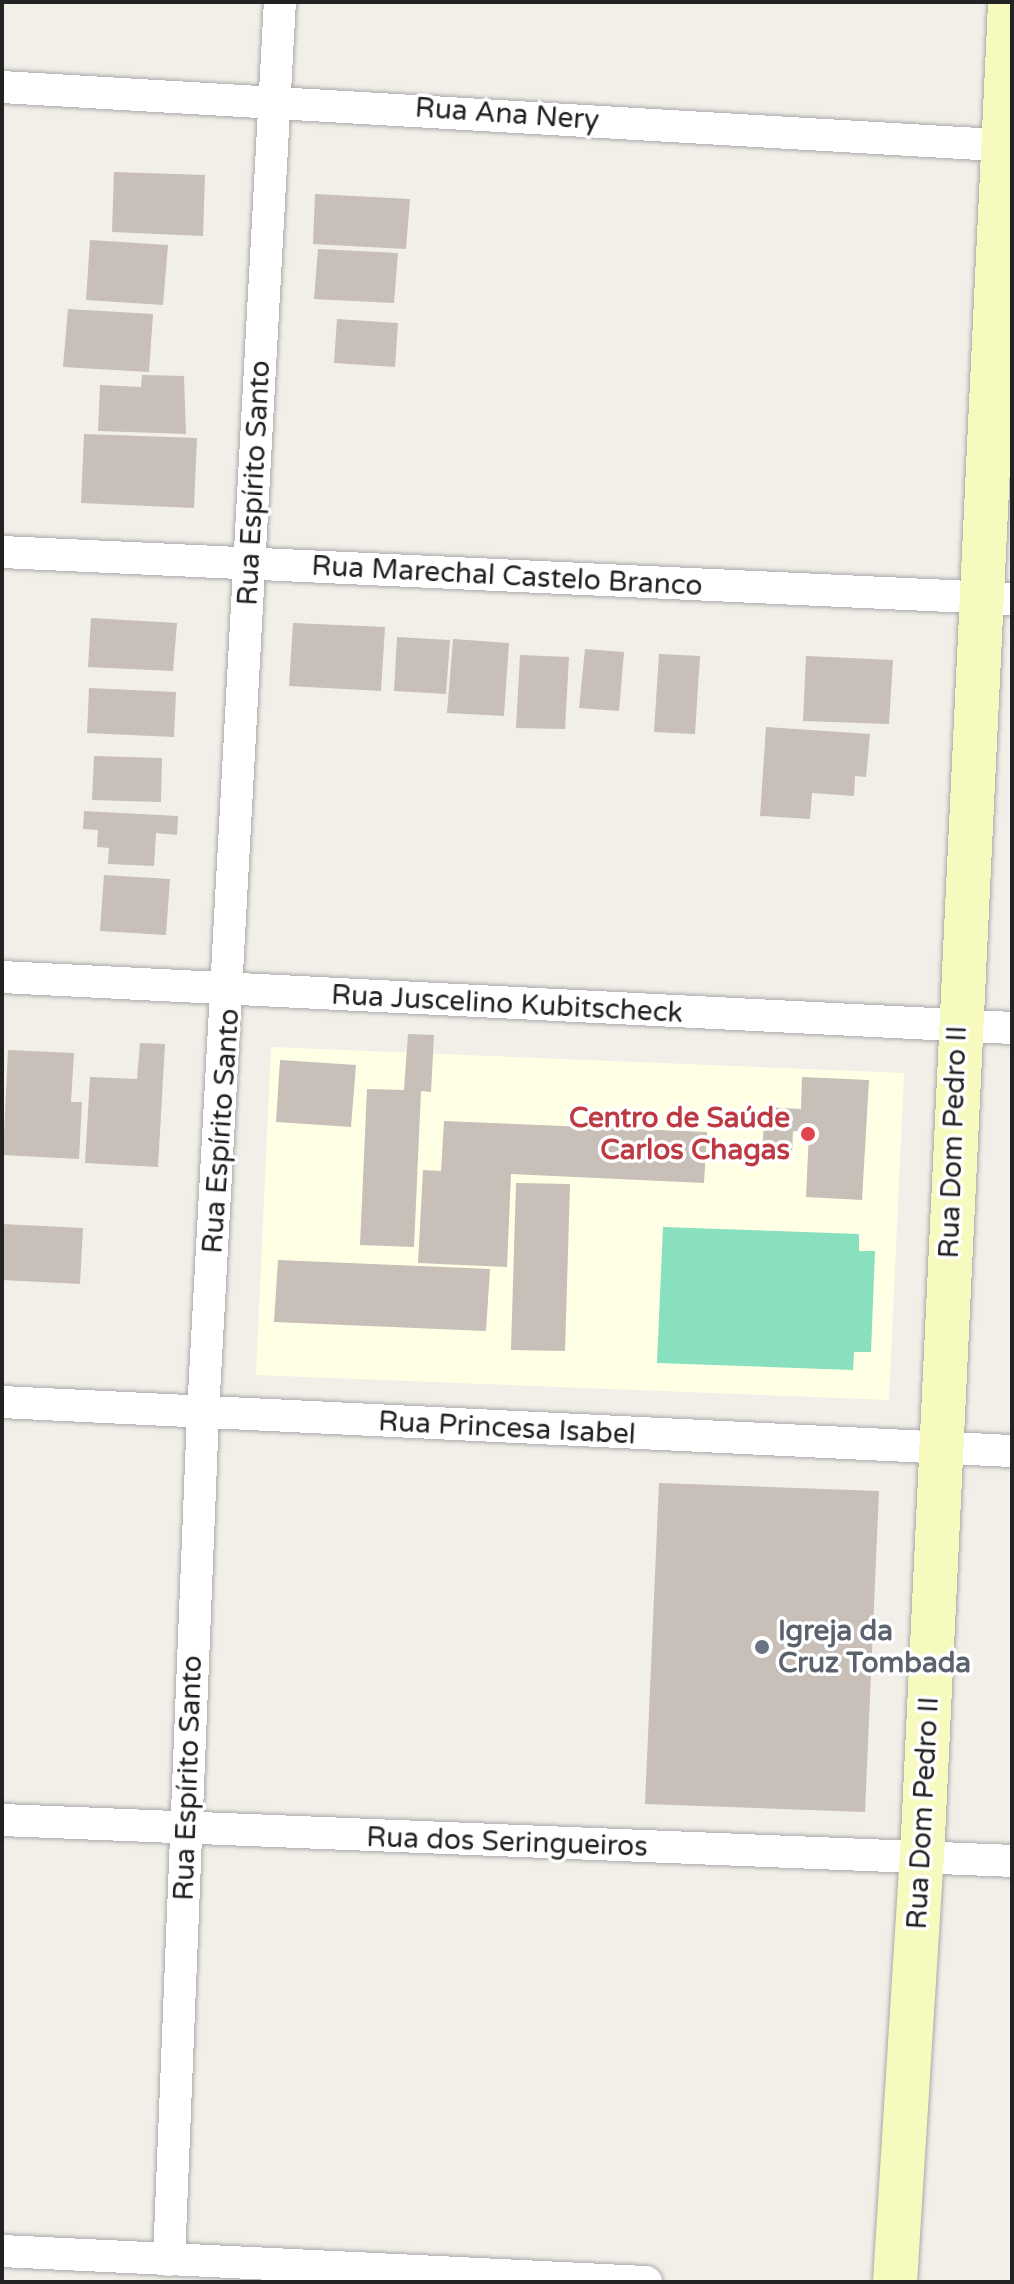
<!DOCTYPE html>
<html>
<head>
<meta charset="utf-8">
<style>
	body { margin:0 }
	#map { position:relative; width:1014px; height:2284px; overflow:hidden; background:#f2efe9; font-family:"Varela Round",sans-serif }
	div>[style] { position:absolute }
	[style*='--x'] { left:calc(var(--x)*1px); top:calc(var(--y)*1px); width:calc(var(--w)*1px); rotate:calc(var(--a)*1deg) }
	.education>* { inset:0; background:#ffffe5 }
	.pitch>* { inset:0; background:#88e0be }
	.building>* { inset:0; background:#c7bfb8 }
	.roads { filter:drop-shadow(0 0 2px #a9a9a9) drop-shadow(0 0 2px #a9a9a9) }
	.street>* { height:32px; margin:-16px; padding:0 16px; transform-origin:16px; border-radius:16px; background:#fff }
	.secondary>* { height:44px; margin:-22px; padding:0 22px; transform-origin:22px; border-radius:22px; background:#f7fabf }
	.dots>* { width:22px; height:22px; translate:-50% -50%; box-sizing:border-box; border:4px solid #fff; border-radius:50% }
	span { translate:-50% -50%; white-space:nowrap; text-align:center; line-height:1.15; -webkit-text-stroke:7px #fff; paint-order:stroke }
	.street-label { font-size:28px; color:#222 }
	.health-label { font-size:28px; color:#be3a42; font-weight:700 }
	.right { translate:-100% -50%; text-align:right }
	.worship-label { font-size:28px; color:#5b616d; font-weight:700 }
	.left { translate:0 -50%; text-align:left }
	.frame { position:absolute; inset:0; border:4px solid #222; pointer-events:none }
</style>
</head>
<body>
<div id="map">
	<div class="education">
		<div style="clip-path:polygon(271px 1047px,904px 1073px,889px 1400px,256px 1375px)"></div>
	</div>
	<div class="pitch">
		<div style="clip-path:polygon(663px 1227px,859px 1234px,859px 1251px,875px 1251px,871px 1352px,854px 1352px,853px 1370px,657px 1363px)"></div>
	</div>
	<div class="building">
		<div style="clip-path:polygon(114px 172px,205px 175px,203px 236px,112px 232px)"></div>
		<div style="clip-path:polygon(315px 194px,410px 199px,406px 249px,313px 244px)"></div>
		<div style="clip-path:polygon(90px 240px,168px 245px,163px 305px,86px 300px)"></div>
		<div style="clip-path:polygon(318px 249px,398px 253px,394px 303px,314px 299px)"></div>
		<div style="clip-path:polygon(68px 309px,153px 314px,149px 372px,63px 367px)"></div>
		<div style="clip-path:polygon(337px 319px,398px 323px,395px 367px,334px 363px)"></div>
		<div style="clip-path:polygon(142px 375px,184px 376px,186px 434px,98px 431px,100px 385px,141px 387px)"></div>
		<div style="clip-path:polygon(84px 434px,197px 438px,194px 508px,81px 503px)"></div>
		<div style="clip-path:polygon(91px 618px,177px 623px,173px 671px,88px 667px)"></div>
		<div style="clip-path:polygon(293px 623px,385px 627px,381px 691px,289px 686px)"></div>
		<div style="clip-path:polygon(397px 637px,450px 640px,446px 694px,394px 691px)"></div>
		<div style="clip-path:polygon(453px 639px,509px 643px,504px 716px,447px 713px)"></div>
		<div style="clip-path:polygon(585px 649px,624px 652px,619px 711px,579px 708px)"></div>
		<div style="clip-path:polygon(659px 654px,700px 656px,695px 734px,654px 732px)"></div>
		<div style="clip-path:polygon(520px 655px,569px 657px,565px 729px,516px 728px)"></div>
		<div style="clip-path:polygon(806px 656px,893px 660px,889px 724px,803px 721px)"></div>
		<div style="clip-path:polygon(89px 688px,176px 692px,174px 737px,87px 733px)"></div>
		<div style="clip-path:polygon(766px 727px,870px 734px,866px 777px,855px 776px,854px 796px,812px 793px,810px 819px,760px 816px)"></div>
		<div style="clip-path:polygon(94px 756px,162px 758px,161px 802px,92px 800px)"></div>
		<div style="clip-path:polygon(84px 811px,178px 816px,177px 835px,156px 833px,154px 866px,108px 864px,109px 848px,97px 847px,98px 830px,83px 829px)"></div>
		<div style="clip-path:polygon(104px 875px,170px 879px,166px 935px,100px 931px)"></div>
		<div style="clip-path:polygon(408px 1034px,434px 1035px,431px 1092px,421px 1091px,414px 1247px,360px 1245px,367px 1089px,404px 1090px)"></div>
		<div style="clip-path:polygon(140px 1043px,165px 1044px,158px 1167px,85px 1163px,90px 1077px,137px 1079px)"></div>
		<div style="clip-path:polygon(8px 1050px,74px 1053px,71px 1102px,82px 1102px,79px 1159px,3px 1155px)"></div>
		<div style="clip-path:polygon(280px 1060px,356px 1065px,351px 1127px,276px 1122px)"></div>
		<div style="clip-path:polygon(802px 1077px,869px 1080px,862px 1200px,806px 1197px,809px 1132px,793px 1131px,792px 1153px,762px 1152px,765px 1107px,801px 1109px)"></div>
		<div style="clip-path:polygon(444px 1121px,707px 1132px,704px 1183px,511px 1174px,507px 1267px,418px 1263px,423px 1170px,441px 1171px)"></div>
		<div style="clip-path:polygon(516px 1183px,570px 1184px,565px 1351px,511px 1350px)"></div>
		<div style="clip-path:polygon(2px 1224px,83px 1228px,80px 1284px,2px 1280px)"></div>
		<div style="clip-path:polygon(278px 1260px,490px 1269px,486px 1331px,274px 1322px)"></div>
		<div style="clip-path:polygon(659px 1483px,879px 1491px,865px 1812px,645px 1804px)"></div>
	</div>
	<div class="roads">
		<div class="street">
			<div style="--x:2;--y:87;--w:1012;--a:3.34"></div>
			<div style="--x:2;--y:552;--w:1011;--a:2.66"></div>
			<div style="--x:2;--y:977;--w:1011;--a:2.89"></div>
			<div style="--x:2;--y:1402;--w:1011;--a:2.78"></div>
			<div style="--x:2;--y:1820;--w:1011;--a:2.32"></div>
			<div style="--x:2;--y:2251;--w:645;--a:2.76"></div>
			<div style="--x:169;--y:2260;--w:848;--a:-87.7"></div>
			<div style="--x:203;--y:1413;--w:1413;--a:-86.88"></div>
		</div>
		<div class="secondary">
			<div style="--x:895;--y:2282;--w:426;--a:-86.4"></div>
			<div style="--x:922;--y:1857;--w:1857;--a:-87.28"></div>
		</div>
	</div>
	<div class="dots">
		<div style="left:808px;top:1134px;background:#e0444e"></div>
		<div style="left:762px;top:1647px;background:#6b7280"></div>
	</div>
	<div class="street-label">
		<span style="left:507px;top:114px;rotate:4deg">Rua Ana Nery</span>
		<span style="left:254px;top:483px;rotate:-87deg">Rua Espírito Santo</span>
		<span style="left:507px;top:576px;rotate:3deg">Rua Marechal Castelo Branco</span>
		<span style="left:507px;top:1004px;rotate:3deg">Rua Juscelino Kubitscheck</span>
		<span style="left:221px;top:1131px;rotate:-86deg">Rua Espírito Santo</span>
		<span style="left:953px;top:1142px;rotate:-88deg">Rua Dom Pedro II</span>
		<span style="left:507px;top:1428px;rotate:3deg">Rua Princesa Isabel</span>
		<span style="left:188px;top:1778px;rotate:-88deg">Rua Espírito Santo</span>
		<span style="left:923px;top:1813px;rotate:-87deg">Rua Dom Pedro II</span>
		<span style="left:507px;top:1842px;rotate:2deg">Rua dos Seringueiros</span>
	</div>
	<div class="health-label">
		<span class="right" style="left:790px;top:1134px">Centro de Saúde<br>Carlos Chagas</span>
	</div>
	<div class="worship-label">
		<span class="left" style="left:778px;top:1647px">Igreja da<br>Cruz Tombada</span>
	</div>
	<div class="frame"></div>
</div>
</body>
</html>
